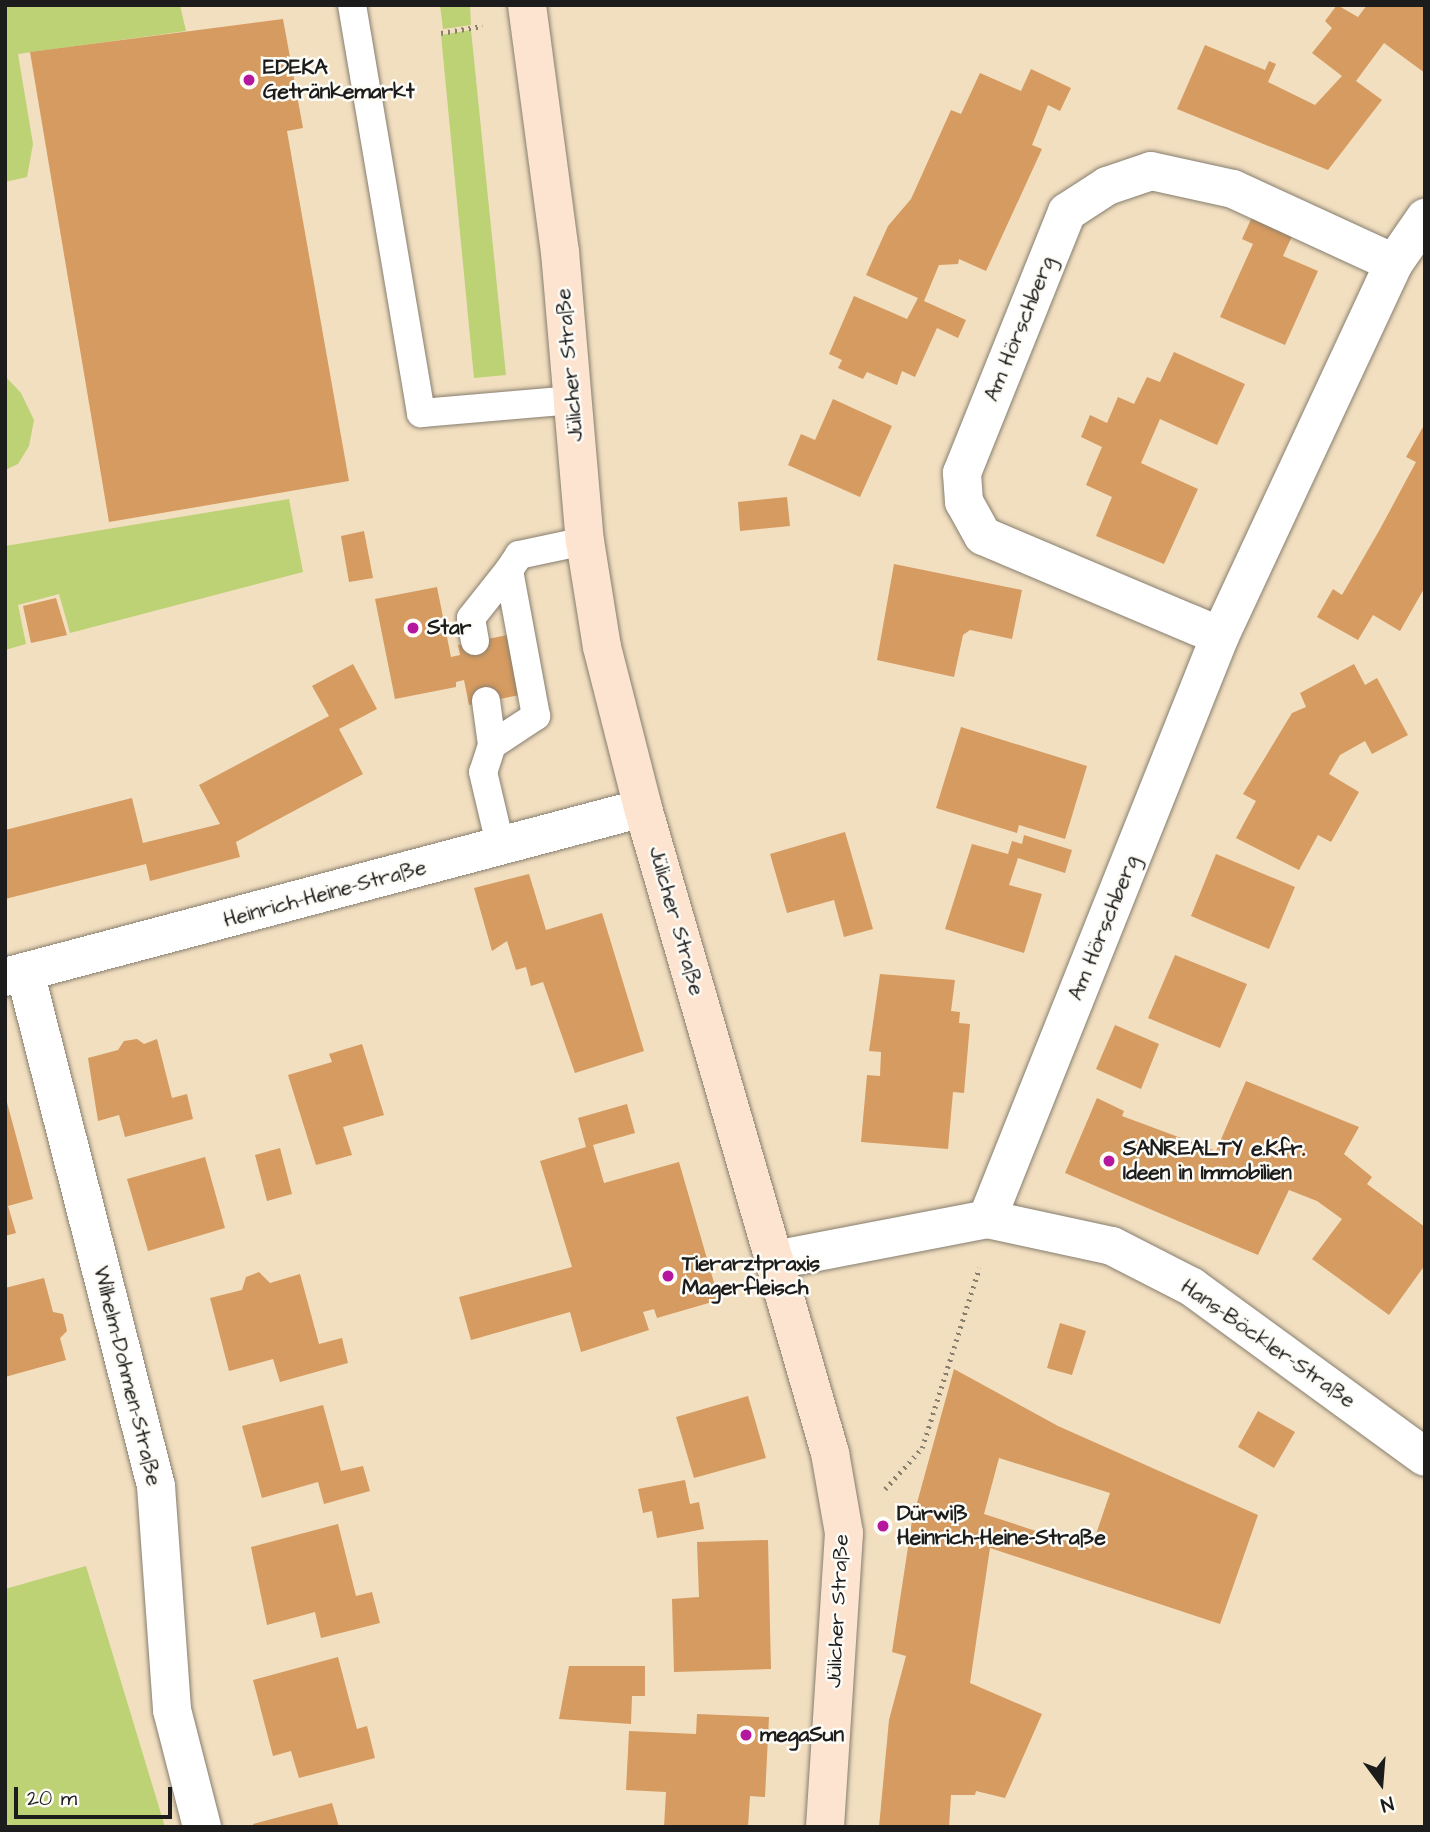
<!DOCTYPE html>
<html>
<head>
<meta charset="utf-8">
<style>
	body { margin:0 }
	#map { position:relative; width:1430px; height:1832px; overflow:hidden; background:#f2dfc0; font-family:"Architects Daughter",sans-serif }
	div>[style] { position:absolute }
	[style*='--x'] { left:calc(var(--x)*1px); top:calc(var(--y)*1px); width:calc(var(--w)*1px); rotate:calc(var(--a)*1deg) }
	.green>* { inset:0; background:#bdd175 }
	.building>* { inset:0; background:#d59b60 }
	.path>* { height:4.5px; margin-top:-2.25px; transform-origin:0; background:repeating-linear-gradient(90deg,#877e6e 0 2px,transparent 0 7px) }
	.roads { filter:drop-shadow(0 0 2px #877e6e) drop-shadow(0 0 2px #877e6e) }
	.lane>* { height:28px; margin:-14px; padding:0 14px; transform-origin:14px; border-radius:14px; background:#fff }
	.street>* { height:38px; margin:-19px; padding:0 19px; transform-origin:19px; border-radius:19px; background:#fff }
	.secondary>* { height:38px; margin:-19px; padding:0 19px; transform-origin:19px; border-radius:19px; background:#fde4d1 }
	.dots>* { width:19px; height:19px; translate:-50% -50%; box-sizing:border-box; border:4px solid #fdfcf7; border-radius:50% }
	span { translate:-50% -50%; white-space:nowrap; text-align:center; line-height:1.15; -webkit-text-stroke:5px #fdfcf7; paint-order:stroke }
	.poi-label { font-size:21px; color:#1c1c1c; font-weight:700 }
	.left { translate:0 -50%; text-align:left }
	.street-label { font-size:21px; color:#1c1c1c }
	.frame { position:absolute; inset:0; border:7px solid #1c1c1c; pointer-events:none }
	.north { position:absolute; left:1346px; top:1748px; width:70px; height:70px; -webkit-text-stroke:5px #fdfcf7; paint-order:stroke; rotate:164deg; font-size:19px; font-weight:700; line-height:28px; text-align:center; color:#1c1c1c }
	.north::after { content:''; display:block; margin:auto; width:24px; height:32px; background:#1c1c1c; clip-path:polygon(50% 0,100% 100%,50% 72%,0 100%) }
	.scale { position:absolute; left:14px; top:1787px; width:158px; height:32px; box-sizing:border-box; border:4px solid #1c1c1c; border-top:0; padding-left:9px; font-size:21px; line-height:24px; white-space:nowrap; color:#1c1c1c; -webkit-text-stroke:5px #fdfcf7; paint-order:stroke }
</style>
</head>
<body>
<div id="map">
	<div class="green">
		<div style="clip-path:polygon(5px 5px,180px 5px,186px 31px,18px 54px,33px 144px,27px 177px,5px 182px)"></div>
		<div style="clip-path:polygon(440px 5px,470px 5px,471px 25px,443px 29px)"></div>
		<div style="clip-path:polygon(471px 30px,506px 375px,474px 378px,441px 35px)"></div>
		<div style="clip-path:polygon(5px 376px,21px 393px,34px 420px,29px 446px,18px 464px,5px 470px)"></div>
		<div style="clip-path:polygon(289px 499px,303px 572px,70px 633px,59px 594px,18px 605px,26px 644px,5px 650px,5px 546px)"></div>
		<div style="clip-path:polygon(86px 1566px,165px 1827px,5px 1827px,5px 1589px)"></div>
	</div>
	<div class="building">
		<div style="clip-path:polygon(1337px 5px,1358px 17px,1367px 5px,1425px 5px,1425px 73px,1384px 43px,1356px 81px,1382px 100px,1328px 170px,1177px 109px,1205px 45px,1265px 70px,1269px 61px,1276px 64px,1268px 82px,1315px 105px,1342px 76px,1312px 53px,1332px 28px,1325px 21px)"></div>
		<div style="clip-path:polygon(283px 19px,303px 128px,287px 131px,349px 481px,109px 522px,30px 52px)"></div>
		<div style="clip-path:polygon(1031px 69px,1071px 88px,1060px 111px,1048px 105px,1032px 145px,1042px 149px,986px 271px,959px 259px,958px 264px,939px 265px,924px 301px,966px 320px,958px 338px,937px 328px,915px 377px,902px 371px,897px 385px,867px 372px,863px 379px,838px 368px,842px 360px,829px 354px,854px 296px,907px 319px,918px 298px,866px 275px,888px 226px,911px 199px,951px 110px,961px 114px,980px 73px,1021px 91px)"></div>
		<div style="clip-path:polygon(1252px 217px,1293px 234px,1283px 256px,1318px 271px,1285px 345px,1220px 317px,1253px 244px,1242px 239px)"></div>
		<div style="clip-path:polygon(1174px 352px,1245px 384px,1217px 445px,1160px 419px,1141px 463px,1198px 489px,1164px 564px,1096px 536px,1112px 497px,1086px 485px,1102px 447px,1081px 437px,1090px 415px,1107px 423px,1118px 397px,1134px 404px,1147px 377px,1160px 382px)"></div>
		<div style="clip-path:polygon(833px 399px,892px 426px,860px 497px,788px 465px,801px 434px,815px 440px)"></div>
		<div style="clip-path:polygon(1423px 427px,1425px 587px,1400px 631px,1373px 615px,1358px 640px,1317px 617px,1333px 589px,1342px 595px,1380px 529px,1416px 462px,1406px 457px)"></div>
		<div style="clip-path:polygon(787px 497px,790px 526px,740px 531px,738px 502px)"></div>
		<div style="clip-path:polygon(364px 531px,373px 578px,349px 582px,341px 536px)"></div>
		<div style="clip-path:polygon(894px 564px,1022px 590px,1012px 639px,970px 630px,963px 635px,954px 677px,877px 660px)"></div>
		<div style="clip-path:polygon(437px 587px,451px 657px,460px 655px,458px 645px,518px 633px,530px 693px,469px 705px,464px 680px,456px 682px,456px 687px,395px 699px,375px 599px)"></div>
		<div style="clip-path:polygon(56px 598px,67px 635px,31px 643px,23px 606px)"></div>
		<div style="clip-path:polygon(353px 664px,377px 709px,339px 729px,363px 774px,236px 842px,240px 857px,150px 881px,146px 864px,5px 899px,5px 830px,132px 798px,143px 843px,220px 824px,199px 785px,329px 716px,312px 686px)"></div>
		<div style="clip-path:polygon(1354px 664px,1365px 685px,1377px 678px,1408px 735px,1372px 754px,1365px 741px,1340px 755px,1329px 774px,1359px 792px,1331px 842px,1318px 835px,1299px 870px,1236px 838px,1256px 801px,1243px 794px,1292px 713px,1306px 707px,1300px 693px)"></div>
		<div style="clip-path:polygon(961px 727px,1087px 766px,1065px 839px,1019px 825px,1017px 833px,936px 808px)"></div>
		<div style="clip-path:polygon(845px 832px,873px 929px,844px 937px,834px 900px,787px 913px,770px 854px)"></div>
		<div style="clip-path:polygon(1024px 835px,1072px 850px,1065px 873px,1018px 858px,1009px 885px,1042px 894px,1024px 953px,945px 929px,972px 844px,1008px 854px,1012px 841px,1022px 844px)"></div>
		<div style="clip-path:polygon(1216px 854px,1295px 887px,1269px 949px,1191px 916px)"></div>
		<div style="clip-path:polygon(529px 874px,546px 930px,602px 913px,644px 1051px,575px 1073px,543px 982px,531px 986px,526px 967px,516px 970px,507px 941px,492px 951px,474px 888px)"></div>
		<div style="clip-path:polygon(1175px 955px,1247px 984px,1220px 1048px,1148px 1018px)"></div>
		<div style="clip-path:polygon(880px 974px,955px 980px,951px 1011px,960px 1012px,959px 1023px,970px 1024px,964px 1093px,953px 1092px,948px 1149px,861px 1142px,867px 1075px,880px 1076px,881px 1052px,869px 1051px)"></div>
		<div style="clip-path:polygon(1115px 1025px,1159px 1044px,1141px 1089px,1096px 1069px)"></div>
		<div style="clip-path:polygon(137px 1039px,144px 1044px,157px 1039px,172px 1098px,187px 1094px,193px 1119px,125px 1137px,119px 1115px,98px 1121px,88px 1058px,118px 1050px,124px 1041px)"></div>
		<div style="clip-path:polygon(362px 1044px,384px 1115px,343px 1127px,352px 1155px,316px 1165px,288px 1075px,332px 1062px,329px 1054px)"></div>
		<div style="clip-path:polygon(1246px 1081px,1359px 1127px,1344px 1154px,1372px 1177px,1367px 1184px,1425px 1227px,1425px 1265px,1389px 1315px,1312px 1259px,1342px 1219px,1317px 1201px,1289px 1190px,1258px 1255px,1065px 1173px,1097px 1098px,1124px 1111px,1122px 1116px,1216px 1151px)"></div>
		<div style="clip-path:polygon(5px 1095px,33px 1199px,8px 1206px,16px 1233px,5px 1236px)"></div>
		<div style="clip-path:polygon(627px 1104px,635px 1133px,593px 1145px,604px 1183px,679px 1162px,719px 1300px,657px 1318px,654px 1309px,643px 1312px,649px 1330px,581px 1352px,570px 1312px,471px 1340px,459px 1297px,572px 1267px,540px 1161px,586px 1147px,578px 1118px)"></div>
		<div style="clip-path:polygon(280px 1148px,292px 1194px,267px 1201px,255px 1155px)"></div>
		<div style="clip-path:polygon(205px 1157px,225px 1228px,148px 1251px,127px 1179px)"></div>
		<div style="clip-path:polygon(259px 1272px,270px 1283px,300px 1274px,319px 1344px,342px 1338px,348px 1363px,280px 1382px,273px 1359px,229px 1371px,210px 1298px,242px 1290px,246px 1277px)"></div>
		<div style="clip-path:polygon(44px 1278px,53px 1312px,63px 1314px,67px 1331px,60px 1338px,66px 1360px,5px 1377px,5px 1288px)"></div>
		<div style="clip-path:polygon(1060px 1323px,1086px 1331px,1072px 1375px,1047px 1368px)"></div>
		<div style="clip-path:polygon(evenodd,954px 1369px,1058px 1426px,1258px 1515px,1220px 1624px,990px 1548px,970px 1683px,1042px 1714px,1005px 1798px,976px 1791px,975px 1795px,951px 1795px,949px 1827px,879px 1827px,889px 1720px,906px 1656px,892px 1652px,912px 1521px,954px 1369px,999px 1458px,1110px 1493px,1091px 1549px,984px 1514px,999px 1458px)"></div>
		<div style="clip-path:polygon(748px 1396px,766px 1458px,694px 1478px,676px 1417px)"></div>
		<div style="clip-path:polygon(323px 1405px,341px 1471px,363px 1466px,370px 1491px,324px 1504px,318px 1482px,262px 1498px,242px 1426px)"></div>
		<div style="clip-path:polygon(1258px 1411px,1295px 1432px,1274px 1468px,1238px 1447px)"></div>
		<div style="clip-path:polygon(685px 1480px,690px 1504px,699px 1502px,704px 1529px,657px 1538px,652px 1511px,643px 1513px,638px 1489px)"></div>
		<div style="clip-path:polygon(338px 1524px,356px 1596px,372px 1592px,380px 1623px,321px 1638px,315px 1612px,267px 1625px,251px 1547px)"></div>
		<div style="clip-path:polygon(768px 1540px,771px 1669px,674px 1672px,672px 1599px,699px 1597px,697px 1542px)"></div>
		<div style="clip-path:polygon(338px 1657px,357px 1729px,367px 1726px,375px 1758px,299px 1778px,291px 1751px,273px 1756px,253px 1680px)"></div>
		<div style="clip-path:polygon(569px 1666px,645px 1666px,645px 1696px,632px 1696px,631px 1724px,559px 1719px)"></div>
		<div style="clip-path:polygon(697px 1714px,769px 1717px,765px 1797px,750px 1796px,748px 1827px,664px 1827px,666px 1792px,626px 1790px,629px 1731px,696px 1734px)"></div>
		<div style="clip-path:polygon(332px 1803px,339px 1827px,254px 1827px,253px 1824px)"></div>
	</div>
	<div class="path">
		<div style="--x:441;--y:33;--w:42;--a:-9.7"></div>
		<div style="--x:885;--y:1489;--w:55;--a:-47.9"></div>
		<div style="--x:922;--y:1448;--w:189;--a:-72.4"></div>
	</div>
	<div class="roads">
		<div class="lane">
			<div style="--x:352;--y:5;--w:414;--a:80.4"></div>
			<div style="--x:421;--y:413;--w:153;--a:-4.9"></div>
			<div style="--x:475;--y:641;--w:23;--a:-100"></div>
			<div style="--x:471;--y:618;--w:61;--a:-51.6"></div>
			<div style="--x:486;--y:701;--w:44;--a:82.2"></div>
			<div style="--x:492;--y:745;--w:28;--a:108"></div>
			<div style="--x:483;--y:772;--w:78;--a:76.7"></div>
			<div style="--x:492;--y:745;--w:53;--a:-33.4"></div>
			<div style="--x:536;--y:716;--w:148;--a:-100.5"></div>
			<div style="--x:509;--y:570;--w:18;--a:-56"></div>
			<div style="--x:519;--y:555;--w:67;--a:-12"></div>
		</div>
		<div class="street">
			<div style="--x:1220;--y:636;--w:257;--a:-157.1"></div>
			<div style="--x:983;--y:536;--w:39;--a:-119"></div>
			<div style="--x:964;--y:502;--w:29;--a:-94"></div>
			<div style="--x:962;--y:473;--w:281;--a:-68.1"></div>
			<div style="--x:1067;--y:212;--w:48;--a:-33"></div>
			<div style="--x:1107;--y:186;--w:46;--a:-18.8"></div>
			<div style="--x:1151;--y:171;--w:84;--a:12.4"></div>
			<div style="--x:1233;--y:189;--w:177;--a:24.7"></div>
			<div style="--x:25;--y:972;--w:530;--a:75.7"></div>
			<div style="--x:156;--y:1486;--w:225;--a:85.9"></div>
			<div style="--x:172;--y:1710;--w:121;--a:75.6"></div>
			<div style="--x:5;--y:977;--w:660;--a:-14.84"></div>
			<div style="--x:987;--y:1219;--w:628;--a:-68.22"></div>
			<div style="--x:1220;--y:636;--w:412;--a:-65"></div>
			<div style="--x:1394;--y:263;--w:55;--a:-55.4"></div>
			<div style="--x:775;--y:1260;--w:216;--a:-10.9"></div>
			<div style="--x:987;--y:1219;--w:128;--a:12.2"></div>
			<div style="--x:1112;--y:1246;--w:90;--a:27.1"></div>
			<div style="--x:1192;--y:1287;--w:288;--a:36.1"></div>
		</div>
		<div class="secondary">
			<div style="--x:527;--y:5;--w:249;--a:82.4"></div>
			<div style="--x:560;--y:252;--w:290;--a:85.1"></div>
			<div style="--x:585;--y:541;--w:107;--a:80.9"></div>
			<div style="--x:602;--y:647;--w:166;--a:75.7"></div>
			<div style="--x:643;--y:808;--w:672;--a:73.83"></div>
			<div style="--x:830;--y:1453;--w:81;--a:80.1"></div>
			<div style="--x:844;--y:1533;--w:295;--a:93.7"></div>
		</div>
	</div>
	<div class="dots">
		<div style="left:249px;top:80px;background:#b5179e"></div>
		<div style="left:413px;top:628px;background:#b5179e"></div>
		<div style="left:1109px;top:1161px;background:#b5179e"></div>
		<div style="left:668px;top:1276px;background:#b5179e"></div>
		<div style="left:883px;top:1526px;background:#b5179e"></div>
		<div style="left:746px;top:1735px;background:#b5179e"></div>
	</div>
	<div class="poi-label">
		<span class="left" style="left:263px;top:80px">EDEKA<br>Getränkemarkt</span>
		<span class="left" style="left:427px;top:628px">Star</span>
		<span class="left" style="left:1123px;top:1161px">SANREALTY e.Kfr.<br>Ideen in Immobilien</span>
		<span class="left" style="left:682px;top:1276px">Tierarztpraxis<br>Magerfleisch</span>
		<span class="left" style="left:897px;top:1526px">Dürwiß<br>Heinrich-Heine-Straße</span>
		<span class="left" style="left:760px;top:1735px">megaSun</span>
	</div>
	<div class="street-label">
		<span style="left:1020px;top:329px;rotate:-68deg">Am Hörschberg</span>
		<span style="left:570px;top:365px;rotate:-95deg">Jülicher Straße</span>
		<span style="left:325px;top:894px;rotate:-15deg">Heinrich-Heine-Straße</span>
		<span style="left:676px;top:921px;rotate:74deg">Jülicher Straße</span>
		<span style="left:1104px;top:928px;rotate:-68deg">Am Hörschberg</span>
		<span style="left:1268px;top:1344px;rotate:35deg">Hans-Böckler-Straße</span>
		<span style="left:127px;top:1376px;rotate:76deg">Wilhelm-Dohmen-Straße</span>
		<span style="left:838px;top:1611px;rotate:-87deg">Jülicher Straße</span>
	</div>
	<div class="frame"></div>
	<div class="north">N</div>
	<div class="scale">20 m</div>
</div>
</body>
</html>
